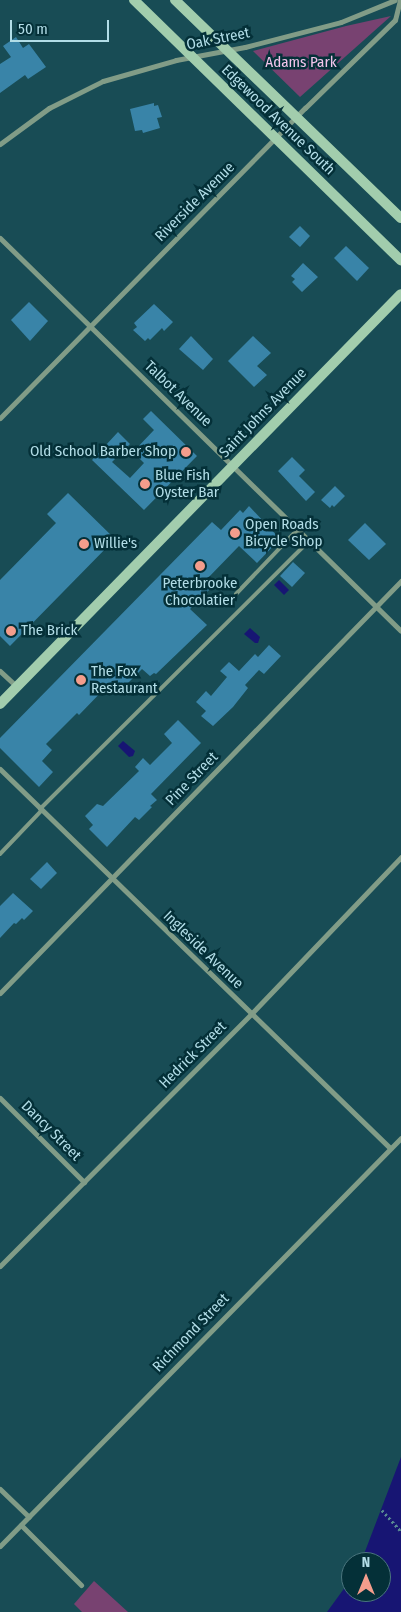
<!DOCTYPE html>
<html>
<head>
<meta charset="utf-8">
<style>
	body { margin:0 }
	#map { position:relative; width:401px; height:1612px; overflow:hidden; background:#184c55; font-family:"Fira Sans Condensed",sans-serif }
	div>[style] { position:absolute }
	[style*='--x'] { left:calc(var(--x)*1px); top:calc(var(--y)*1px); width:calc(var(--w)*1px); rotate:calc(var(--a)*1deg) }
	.green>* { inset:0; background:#784271 }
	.water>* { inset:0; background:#171573 }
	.building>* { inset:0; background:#3984a8 }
	.path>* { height:2.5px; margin-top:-1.25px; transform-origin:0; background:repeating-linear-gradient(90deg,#598992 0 2.5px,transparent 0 5px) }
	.service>* { height:4px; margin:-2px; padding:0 2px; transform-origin:2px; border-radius:2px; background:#819c87 }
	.minor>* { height:5px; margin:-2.5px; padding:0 2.5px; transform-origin:2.5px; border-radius:2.5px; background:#819c87 }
	.secondary>* { height:10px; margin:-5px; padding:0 5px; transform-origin:5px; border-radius:5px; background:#a2cdad }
	.dots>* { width:14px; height:14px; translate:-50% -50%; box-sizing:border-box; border:2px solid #043038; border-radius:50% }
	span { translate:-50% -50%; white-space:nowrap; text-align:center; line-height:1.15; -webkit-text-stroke:5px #043038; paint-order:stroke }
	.street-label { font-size:15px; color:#b2dde7 }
	.park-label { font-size:15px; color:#f3c4eb }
	.poi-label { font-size:15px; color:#b2dde7 }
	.right { translate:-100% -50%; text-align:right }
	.left { translate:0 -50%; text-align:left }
	.north { position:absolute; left:341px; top:1552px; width:50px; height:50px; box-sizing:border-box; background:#043038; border:1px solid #4a757e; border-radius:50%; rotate:0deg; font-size:14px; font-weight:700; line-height:20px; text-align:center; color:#b2dde7 }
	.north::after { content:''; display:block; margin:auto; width:18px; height:22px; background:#f49d8c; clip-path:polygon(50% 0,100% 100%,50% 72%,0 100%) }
	.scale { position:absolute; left:10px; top:20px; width:99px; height:22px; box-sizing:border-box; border:2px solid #b2dde7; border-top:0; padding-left:6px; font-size:15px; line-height:18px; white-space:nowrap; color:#b2dde7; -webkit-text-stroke:4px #043038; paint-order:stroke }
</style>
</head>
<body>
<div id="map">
	<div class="green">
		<div style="clip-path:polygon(391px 16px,300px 97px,253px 51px,346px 26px)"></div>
		<div style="clip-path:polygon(94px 1581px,128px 1612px,82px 1612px,74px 1604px)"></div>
	</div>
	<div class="water">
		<div style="clip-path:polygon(279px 580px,289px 590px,284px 595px,274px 585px)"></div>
		<div style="clip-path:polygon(250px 628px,260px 637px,258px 643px,255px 643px,244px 634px)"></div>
		<div style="clip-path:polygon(123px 741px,135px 751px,133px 756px,129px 757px,118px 746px)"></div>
		<div style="clip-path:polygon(401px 1457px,401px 1612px,327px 1612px,351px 1579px,351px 1592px,381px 1592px,381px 1562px,361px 1562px)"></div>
	</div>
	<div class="building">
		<div style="clip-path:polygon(16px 37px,23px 48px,29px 44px,46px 67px,28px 79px,25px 75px,0 93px,0 64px,11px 57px,3px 46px)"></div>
		<div style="clip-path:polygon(154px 103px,154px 106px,158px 105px,162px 117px,157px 118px,160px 128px,143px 133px,142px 130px,135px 131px,130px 109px)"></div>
		<div style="clip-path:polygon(300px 226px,310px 236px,300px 247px,289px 237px)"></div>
		<div style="clip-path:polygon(346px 246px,369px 268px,357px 281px,334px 258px)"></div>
		<div style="clip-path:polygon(303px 263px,318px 277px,302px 292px,292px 282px,295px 279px,291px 276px)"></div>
		<div style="clip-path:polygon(29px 302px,48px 321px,30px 341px,11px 320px)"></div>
		<div style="clip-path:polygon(154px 304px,173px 322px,164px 331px,162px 328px,150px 340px,148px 338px,145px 341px,133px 330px,137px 327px,134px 323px)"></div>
		<div style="clip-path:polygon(191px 336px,213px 359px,203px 370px,179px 349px)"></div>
		<div style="clip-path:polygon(253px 336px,271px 353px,257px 366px,267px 375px,254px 387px,228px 361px)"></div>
		<div style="clip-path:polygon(151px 411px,197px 456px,144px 510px,92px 460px,118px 432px,130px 444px,112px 462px,130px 478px,144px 463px,133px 452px,154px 430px,143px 419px)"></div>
		<div style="clip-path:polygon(292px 457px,305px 470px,299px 476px,315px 492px,306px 501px,278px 471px)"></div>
		<div style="clip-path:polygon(335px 486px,345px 496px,334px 507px,332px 505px,330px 508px,321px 500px)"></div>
		<div style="clip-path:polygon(68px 493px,115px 539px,10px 646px,0 636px,0 580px,56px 523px,47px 514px)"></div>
		<div style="clip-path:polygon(249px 506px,280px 539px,257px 563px,239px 546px,206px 580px,213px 586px,190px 609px,207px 625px,156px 674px,154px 673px,150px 676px,142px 669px,118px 693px,109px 684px,79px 715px,77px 713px,46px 744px,52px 750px,42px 761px,53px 772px,39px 787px,0 748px,0 738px,212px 522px,221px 530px,240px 510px,243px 513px)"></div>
		<div style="clip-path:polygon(365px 523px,386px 544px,369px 560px,348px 540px)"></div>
		<div style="clip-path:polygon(293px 562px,305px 573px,292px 587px,280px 576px)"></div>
		<div style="clip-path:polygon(269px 645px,281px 656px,264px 674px,259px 670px,245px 685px,248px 688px,233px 707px,213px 726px,201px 716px,206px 711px,196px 702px,206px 691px,211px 696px,227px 677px,220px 671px,229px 662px,239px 671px,255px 654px,258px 657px)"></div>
		<div style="clip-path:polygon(178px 720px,201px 743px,151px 794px,157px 800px,150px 806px,152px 807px,139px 820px,135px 817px,107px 847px,89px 829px,93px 825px,85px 816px,97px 804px,103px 806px,139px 771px,135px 767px,143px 758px,150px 765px,172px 743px,164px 734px)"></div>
		<div style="clip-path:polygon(47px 862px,57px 873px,41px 889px,30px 879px)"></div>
		<div style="clip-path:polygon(13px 893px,33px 911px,24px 920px,22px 918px,16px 924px,14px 923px,0 938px,0 906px)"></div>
	</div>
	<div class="path">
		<div style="--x:382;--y:1510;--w:28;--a:48"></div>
	</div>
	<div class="service">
		<div style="--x:236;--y:594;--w:88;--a:-46.4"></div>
		<div style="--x:40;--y:809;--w:380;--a:-44.9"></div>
		<div style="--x:0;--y:854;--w:61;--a:-46.3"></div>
	</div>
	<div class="minor">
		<div style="--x:0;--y:144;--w:61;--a:-36.3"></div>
		<div style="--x:49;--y:108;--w:60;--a:-26.6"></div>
		<div style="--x:103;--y:81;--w:76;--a:-16"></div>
		<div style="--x:176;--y:60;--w:70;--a:-10.7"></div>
		<div style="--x:245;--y:47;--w:99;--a:-14.6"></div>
		<div style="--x:341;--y:22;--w:58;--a:-22.2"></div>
		<div style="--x:0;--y:238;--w:561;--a:44.42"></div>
		<div style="--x:0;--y:418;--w:435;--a:-45.5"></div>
		<div style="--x:305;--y:108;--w:126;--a:-44.4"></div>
		<div style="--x:395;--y:20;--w:21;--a:-76"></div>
		<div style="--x:0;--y:671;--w:23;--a:43"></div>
		<div style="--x:0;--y:769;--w:544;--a:44.18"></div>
		<div style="--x:0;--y:993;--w:575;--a:-45.78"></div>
		<div style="--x:0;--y:1098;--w:119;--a:45"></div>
		<div style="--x:0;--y:1266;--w:356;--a:-45.1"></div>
		<div style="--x:251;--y:1014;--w:217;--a:-46.3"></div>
		<div style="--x:0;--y:1489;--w:40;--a:44"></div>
		<div style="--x:21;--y:1525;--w:85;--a:45"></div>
		<div style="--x:0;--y:1546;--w:572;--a:-45.5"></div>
	</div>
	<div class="secondary">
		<div style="--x:134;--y:0;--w:373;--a:44.3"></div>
		<div style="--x:175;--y:0;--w:314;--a:44"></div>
		<div style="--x:0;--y:704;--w:573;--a:-45.64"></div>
	</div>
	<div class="dots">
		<div style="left:186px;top:452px;background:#f49d8c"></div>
		<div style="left:145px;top:484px;background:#f49d8c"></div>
		<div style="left:235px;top:533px;background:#f49d8c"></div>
		<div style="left:84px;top:544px;background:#f49d8c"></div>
		<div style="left:200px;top:566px;background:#f49d8c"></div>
		<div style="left:11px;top:631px;background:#f49d8c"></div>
		<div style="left:81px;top:680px;background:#f49d8c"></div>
	</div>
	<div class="street-label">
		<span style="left:218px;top:39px;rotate:-11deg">Oak Street</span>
		<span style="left:278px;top:120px;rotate:44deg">Edgewood Avenue South</span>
		<span style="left:195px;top:202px;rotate:-45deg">Riverside Avenue</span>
		<span style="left:178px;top:394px;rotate:44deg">Talbot Avenue</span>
		<span style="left:263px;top:413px;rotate:-46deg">Saint Johns Avenue</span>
		<span style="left:192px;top:779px;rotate:-46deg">Pine Street</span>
		<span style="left:203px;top:950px;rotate:44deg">Ingleside Avenue</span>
		<span style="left:193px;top:1055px;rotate:-45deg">Hedrick Street</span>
		<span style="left:51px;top:1131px;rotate:45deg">Dancy Street</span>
		<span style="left:191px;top:1333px;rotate:-46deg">Richmond Street</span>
	</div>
	<div class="park-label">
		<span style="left:301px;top:63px">Adams Park</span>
	</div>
	<div class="poi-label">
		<span class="right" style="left:176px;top:452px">Old School Barber Shop</span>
		<span class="left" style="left:155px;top:484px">Blue Fish<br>Oyster Bar</span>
		<span class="left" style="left:245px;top:533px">Open Roads<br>Bicycle Shop</span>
		<span class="left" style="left:94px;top:544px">Willie's</span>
		<span style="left:200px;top:592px">Peterbrooke<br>Chocolatier</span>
		<span class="left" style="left:21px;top:631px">The Brick</span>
		<span class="left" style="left:91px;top:680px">The Fox<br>Restaurant</span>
	</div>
	<div class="north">N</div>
	<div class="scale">50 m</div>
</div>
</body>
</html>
